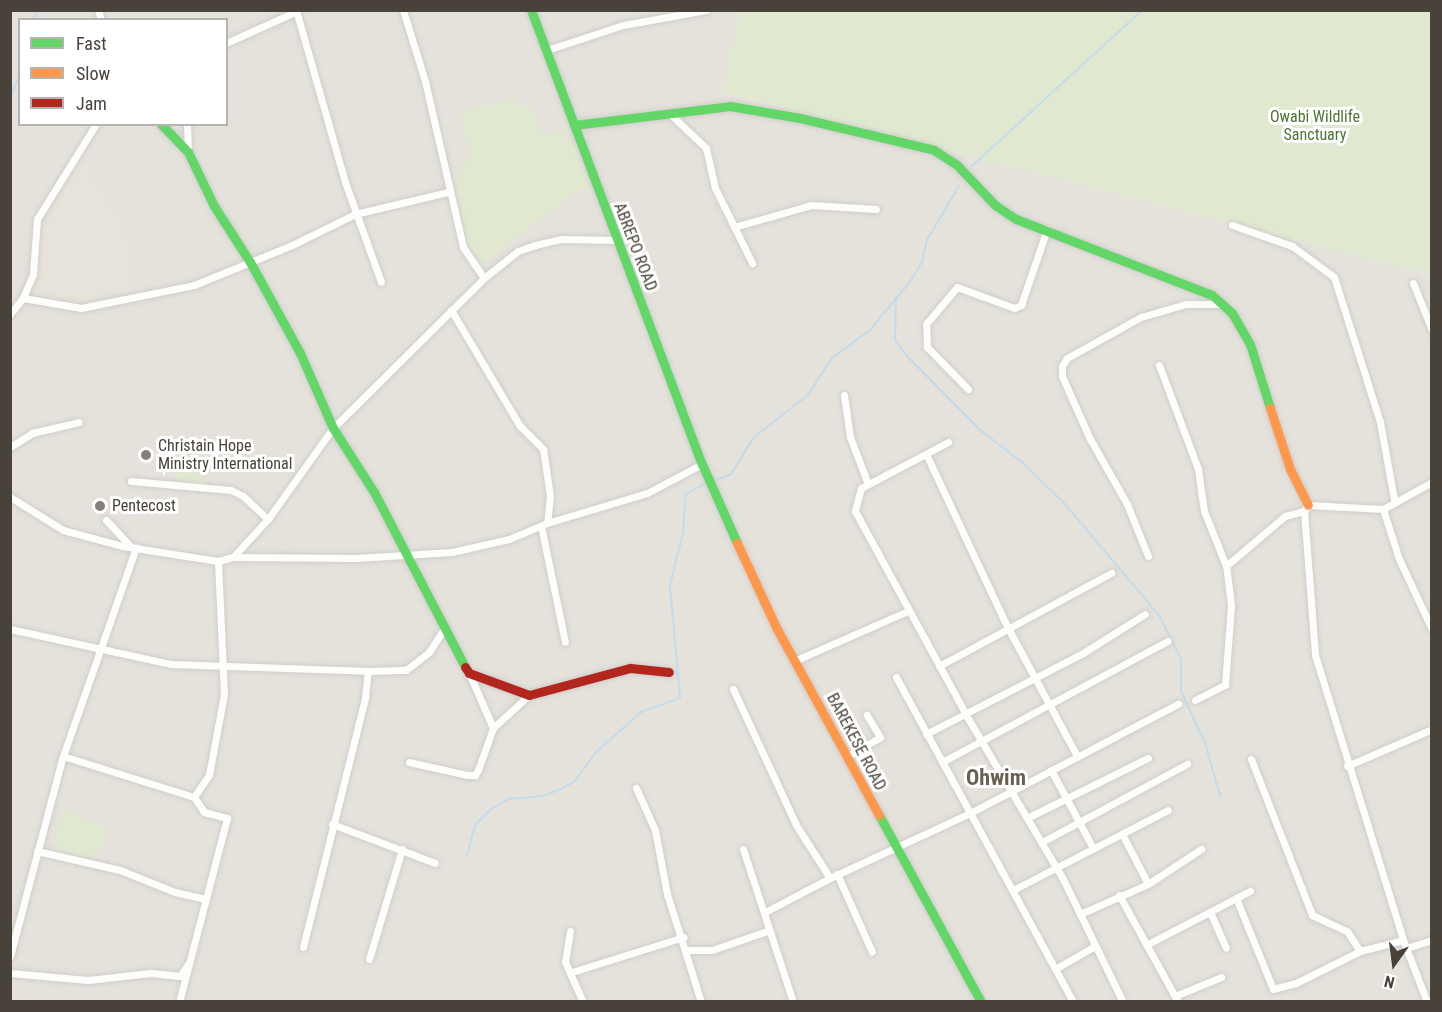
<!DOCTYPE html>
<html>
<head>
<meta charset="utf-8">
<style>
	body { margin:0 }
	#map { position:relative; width:1442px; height:1012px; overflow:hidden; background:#f2f0ed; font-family:"Roboto Condensed",sans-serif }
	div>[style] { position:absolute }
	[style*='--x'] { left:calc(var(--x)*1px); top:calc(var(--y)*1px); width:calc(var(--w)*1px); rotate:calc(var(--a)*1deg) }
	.residential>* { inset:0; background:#e5e2dc }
	.education>* { inset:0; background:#e7e3da }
	.green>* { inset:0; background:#e0e9d0 }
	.stream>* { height:2px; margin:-1px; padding:0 1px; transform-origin:1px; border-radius:1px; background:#c3dbea }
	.roads { filter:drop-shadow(0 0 2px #d0cecb) drop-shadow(0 0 2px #d0cecb) }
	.street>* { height:7px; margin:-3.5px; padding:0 3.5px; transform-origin:3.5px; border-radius:3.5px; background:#fdfdfc }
	.fast>* { height:9px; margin:-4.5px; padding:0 4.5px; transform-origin:4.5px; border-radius:4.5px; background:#63d668 }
	.slow>* { height:9px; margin:-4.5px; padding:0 4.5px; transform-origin:4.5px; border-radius:4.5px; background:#ff974d }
	.jam>* { height:9px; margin:-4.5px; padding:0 4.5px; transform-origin:4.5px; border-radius:4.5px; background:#b3261e }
	.dots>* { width:16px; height:16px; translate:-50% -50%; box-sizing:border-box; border:3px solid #fff; border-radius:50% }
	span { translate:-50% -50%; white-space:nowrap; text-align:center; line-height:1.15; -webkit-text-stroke:6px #fff; paint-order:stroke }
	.park-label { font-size:16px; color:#4c7433 }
	.street-label { font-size:16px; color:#48423a }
	.poi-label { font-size:16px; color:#48423a }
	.left { translate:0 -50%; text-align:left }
	.district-label { font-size:22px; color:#696052; font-weight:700 }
	.frame { position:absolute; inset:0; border:12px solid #48423a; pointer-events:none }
	.legend { position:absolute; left:18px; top:18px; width:210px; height:108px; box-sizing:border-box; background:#fff; border:2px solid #b6b3b0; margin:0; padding:8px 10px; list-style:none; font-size:18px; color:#48423a }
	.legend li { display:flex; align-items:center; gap:12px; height:30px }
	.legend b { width:30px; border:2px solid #b6b3b0 }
	.north { position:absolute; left:1364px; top:934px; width:60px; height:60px; -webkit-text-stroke:4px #fff; paint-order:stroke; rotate:194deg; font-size:16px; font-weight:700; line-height:24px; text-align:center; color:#48423a }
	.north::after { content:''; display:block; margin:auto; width:21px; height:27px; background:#48423a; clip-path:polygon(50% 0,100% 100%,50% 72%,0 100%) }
</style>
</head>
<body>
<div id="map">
	<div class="residential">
		<div style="clip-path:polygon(evenodd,10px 11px,741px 11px,722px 92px,1431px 275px,1431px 1001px,11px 1001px,10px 11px,20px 20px,226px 20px,226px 124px,20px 124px,20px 20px)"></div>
	</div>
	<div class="education">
		<div style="clip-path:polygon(80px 158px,125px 227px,131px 292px,65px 303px,30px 298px,35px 243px)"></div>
	</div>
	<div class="green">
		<div style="clip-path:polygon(741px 11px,1431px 11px,1431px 275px,722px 92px)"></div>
		<div style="clip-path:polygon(514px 97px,519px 107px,530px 104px,542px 136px,567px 128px,590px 188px,576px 192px,479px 266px,467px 243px,450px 183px,461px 176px,460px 167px,467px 164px,470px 151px,461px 113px)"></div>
		<div style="clip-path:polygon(173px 461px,198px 463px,206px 485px,178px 481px)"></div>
		<div style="clip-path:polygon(64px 811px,105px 828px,108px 834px,95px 861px,57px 850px,58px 825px)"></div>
	</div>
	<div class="stream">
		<div style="--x:33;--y:20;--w:11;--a:-63"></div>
		<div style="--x:20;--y:62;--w:1;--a:90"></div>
		<div style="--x:10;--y:98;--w:25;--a:-67"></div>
		<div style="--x:972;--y:166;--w:231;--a:-42.5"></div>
		<div style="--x:896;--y:297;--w:43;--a:91.3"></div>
		<div style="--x:895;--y:340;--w:20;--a:53"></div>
		<div style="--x:907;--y:356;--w:104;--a:45.4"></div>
		<div style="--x:980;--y:430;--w:53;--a:37.3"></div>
		<div style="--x:1022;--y:462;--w:60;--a:44.3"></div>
		<div style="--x:1065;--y:504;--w:148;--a:49.9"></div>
		<div style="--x:1160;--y:617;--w:47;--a:63.4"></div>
		<div style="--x:1181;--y:659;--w:32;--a:90"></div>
		<div style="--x:1181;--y:691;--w:57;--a:65.2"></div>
		<div style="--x:1205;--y:743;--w:55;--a:74.2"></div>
		<div style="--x:714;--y:481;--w:18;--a:-22"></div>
		<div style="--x:731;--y:474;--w:44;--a:-58.1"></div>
		<div style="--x:754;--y:437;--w:68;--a:-37.9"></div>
		<div style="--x:808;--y:395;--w:44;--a:-57"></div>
		<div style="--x:832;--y:358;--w:46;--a:-36.1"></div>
		<div style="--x:869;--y:331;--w:64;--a:-50.1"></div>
		<div style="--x:910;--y:282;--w:23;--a:-59"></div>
		<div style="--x:922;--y:262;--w:23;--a:-77"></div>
		<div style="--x:927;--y:240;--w:63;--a:-59.3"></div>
		<div style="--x:467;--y:855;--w:31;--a:-75"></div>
		<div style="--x:475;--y:825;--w:23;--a:-45"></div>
		<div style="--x:491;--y:809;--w:21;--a:-29"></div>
		<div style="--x:509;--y:799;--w:34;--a:-5"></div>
		<div style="--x:543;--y:796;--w:19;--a:-21"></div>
		<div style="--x:561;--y:789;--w:16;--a:-30"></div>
		<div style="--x:575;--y:781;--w:34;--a:-54"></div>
		<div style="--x:595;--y:753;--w:62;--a:-41.7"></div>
		<div style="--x:641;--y:712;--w:41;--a:-19.7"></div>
		<div style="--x:680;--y:698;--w:113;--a:-95.1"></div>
		<div style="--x:670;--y:585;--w:54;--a:-76"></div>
		<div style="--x:683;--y:533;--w:39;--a:-86"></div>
		<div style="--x:686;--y:494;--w:23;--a:-29"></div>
	</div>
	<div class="roads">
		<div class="street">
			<div style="--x:98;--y:10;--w:10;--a:73"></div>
			<div style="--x:296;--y:10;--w:179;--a:74.1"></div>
			<div style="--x:345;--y:182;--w:106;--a:70.2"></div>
			<div style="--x:403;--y:10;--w:74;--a:72.8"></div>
			<div style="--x:425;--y:81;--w:170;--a:77.1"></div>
			<div style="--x:463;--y:247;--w:37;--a:56"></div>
			<div style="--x:226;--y:43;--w:76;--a:-24.2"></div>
			<div style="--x:547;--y:50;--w:80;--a:-18.2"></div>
			<div style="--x:623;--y:25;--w:84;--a:-10.2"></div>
			<div style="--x:669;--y:113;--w:51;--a:43.4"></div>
			<div style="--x:706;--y:148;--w:41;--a:77.3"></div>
			<div style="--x:715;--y:188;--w:84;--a:63.7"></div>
			<div style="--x:96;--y:124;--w:112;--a:121.8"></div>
			<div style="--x:37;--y:219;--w:55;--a:94.2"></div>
			<div style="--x:33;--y:274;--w:26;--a:113"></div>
			<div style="--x:23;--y:298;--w:59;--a:9.8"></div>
			<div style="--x:81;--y:308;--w:115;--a:-11.5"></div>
			<div style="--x:194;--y:285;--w:106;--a:-22.2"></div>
			<div style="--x:292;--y:245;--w:70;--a:-26.2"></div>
			<div style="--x:355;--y:214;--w:96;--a:-13.3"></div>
			<div style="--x:187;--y:124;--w:28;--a:88"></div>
			<div style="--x:1232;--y:225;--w:64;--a:19.3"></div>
			<div style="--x:1292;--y:246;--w:52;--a:36.4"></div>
			<div style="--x:1334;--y:277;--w:152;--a:72.4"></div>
			<div style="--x:1380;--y:422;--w:78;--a:79.7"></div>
			<div style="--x:734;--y:227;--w:80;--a:-15.9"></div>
			<div style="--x:811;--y:205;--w:65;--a:3.5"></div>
			<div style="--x:1413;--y:283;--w:51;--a:68"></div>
			<div style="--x:451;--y:310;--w:135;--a:59.3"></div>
			<div style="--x:520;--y:426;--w:33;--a:45"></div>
			<div style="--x:543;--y:449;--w:48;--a:81.5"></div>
			<div style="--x:550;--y:496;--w:27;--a:96"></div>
			<div style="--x:10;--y:314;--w:21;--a:-51"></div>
			<div style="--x:1159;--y:365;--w:111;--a:69.4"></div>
			<div style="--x:1198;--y:469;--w:42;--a:81.9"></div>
			<div style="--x:1204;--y:511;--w:59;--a:68.2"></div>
			<div style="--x:1226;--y:566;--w:77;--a:-40.3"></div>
			<div style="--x:1285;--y:516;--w:20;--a:-15"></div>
			<div style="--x:1304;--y:511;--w:7;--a:-56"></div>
			<div style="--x:1308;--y:505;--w:75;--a:3.1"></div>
			<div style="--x:968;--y:389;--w:59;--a:-134.3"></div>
			<div style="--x:927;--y:347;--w:23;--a:-92"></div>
			<div style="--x:926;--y:324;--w:48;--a:-50"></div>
			<div style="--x:957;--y:287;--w:61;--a:20.2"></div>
			<div style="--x:1014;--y:308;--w:8;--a:-23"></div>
			<div style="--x:1021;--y:305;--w:80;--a:-71.1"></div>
			<div style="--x:844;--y:395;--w:42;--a:81.9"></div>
			<div style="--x:850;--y:437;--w:50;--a:69"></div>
			<div style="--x:948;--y:442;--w:98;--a:152.1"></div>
			<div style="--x:861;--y:488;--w:24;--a:105"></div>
			<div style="--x:855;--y:511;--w:232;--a:61.4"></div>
			<div style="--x:966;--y:715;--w:191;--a:59.4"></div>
			<div style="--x:1063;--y:879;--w:137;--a:64"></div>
			<div style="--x:10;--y:447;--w:26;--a:-32"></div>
			<div style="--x:32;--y:433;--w:48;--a:-13.2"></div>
			<div style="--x:926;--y:454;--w:195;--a:64.8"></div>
			<div style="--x:1009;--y:630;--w:143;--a:61.6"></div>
			<div style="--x:131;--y:481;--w:100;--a:5.1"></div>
			<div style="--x:231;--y:490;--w:13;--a:27"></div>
			<div style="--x:243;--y:496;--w:34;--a:43"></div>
			<div style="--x:1432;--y:482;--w:56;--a:151.1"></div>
			<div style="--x:1383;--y:509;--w:52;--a:72.3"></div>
			<div style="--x:1399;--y:559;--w:77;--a:64.8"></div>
			<div style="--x:10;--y:497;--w:62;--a:31.9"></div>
			<div style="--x:63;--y:530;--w:61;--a:15.2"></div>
			<div style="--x:122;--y:546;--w:97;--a:8.9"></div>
			<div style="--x:218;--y:561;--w:16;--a:-15"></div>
			<div style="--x:233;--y:557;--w:52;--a:-47.4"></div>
			<div style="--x:268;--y:519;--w:112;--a:-54.5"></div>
			<div style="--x:333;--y:428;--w:213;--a:-44.8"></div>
			<div style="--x:484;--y:278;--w:43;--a:-38.5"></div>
			<div style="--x:518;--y:251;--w:18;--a:-19"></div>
			<div style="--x:535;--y:245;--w:28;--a:-13"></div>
			<div style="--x:562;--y:239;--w:54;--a:1.1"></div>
			<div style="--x:1304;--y:511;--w:144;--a:85.6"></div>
			<div style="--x:1315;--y:655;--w:298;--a:72.8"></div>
			<div style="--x:1403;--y:940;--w:66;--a:68.8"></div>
			<div style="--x:106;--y:520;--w:35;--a:47"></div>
			<div style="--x:541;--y:526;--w:118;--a:78.3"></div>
			<div style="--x:1148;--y:556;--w:56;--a:-112"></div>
			<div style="--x:1127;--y:504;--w:75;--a:-119.6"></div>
			<div style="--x:1090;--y:439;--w:69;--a:-114"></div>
			<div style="--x:1062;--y:376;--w:10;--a:-90"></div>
			<div style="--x:1062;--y:366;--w:9;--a:-58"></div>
			<div style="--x:1067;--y:358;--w:85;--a:-29"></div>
			<div style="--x:1141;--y:317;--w:47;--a:-16.1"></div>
			<div style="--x:1186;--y:304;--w:36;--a:0"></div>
			<div style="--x:233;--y:557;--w:124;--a:0.5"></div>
			<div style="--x:357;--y:558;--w:95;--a:-3.6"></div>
			<div style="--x:452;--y:552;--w:58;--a:-12.8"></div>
			<div style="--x:509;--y:539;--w:41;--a:-22.8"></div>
			<div style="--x:547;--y:523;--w:104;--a:-16.7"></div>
			<div style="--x:647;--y:493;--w:62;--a:-27.8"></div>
			<div style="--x:10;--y:629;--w:165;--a:12.3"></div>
			<div style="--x:171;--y:664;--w:197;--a:2"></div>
			<div style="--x:368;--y:671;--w:38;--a:-2"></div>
			<div style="--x:406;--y:670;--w:29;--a:-38"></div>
			<div style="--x:429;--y:652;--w:27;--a:-57"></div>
			<div style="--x:794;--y:661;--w:124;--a:-23.7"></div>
			<div style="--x:939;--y:666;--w:196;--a:-28.4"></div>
			<div style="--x:896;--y:677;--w:370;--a:61.4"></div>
			<div style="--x:733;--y:689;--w:150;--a:65.1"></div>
			<div style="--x:796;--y:825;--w:63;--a:57.3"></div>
			<div style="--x:830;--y:878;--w:157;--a:-24.9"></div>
			<div style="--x:972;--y:812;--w:233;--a:-27.7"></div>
			<div style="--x:1195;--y:700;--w:34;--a:-27"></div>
			<div style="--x:1225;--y:685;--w:80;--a:-85.7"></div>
			<div style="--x:1231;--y:605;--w:39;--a:-97"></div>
			<div style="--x:493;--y:728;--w:49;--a:-42.5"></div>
			<div style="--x:926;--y:734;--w:177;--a:-27.3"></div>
			<div style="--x:1083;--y:653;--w:73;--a:-32.2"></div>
			<div style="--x:63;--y:756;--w:137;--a:17.4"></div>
			<div style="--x:194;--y:797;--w:18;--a:56"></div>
			<div style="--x:204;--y:812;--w:24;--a:15"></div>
			<div style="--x:227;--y:818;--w:190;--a:104.6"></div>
			<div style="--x:846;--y:757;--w:39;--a:-30"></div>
			<div style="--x:880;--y:737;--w:26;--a:-121"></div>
			<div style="--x:1251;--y:759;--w:168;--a:68.6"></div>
			<div style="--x:1312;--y:915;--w:38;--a:25"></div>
			<div style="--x:1347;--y:931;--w:24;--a:57"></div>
			<div style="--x:409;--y:762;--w:59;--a:12.6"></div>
			<div style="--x:467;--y:775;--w:8;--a:0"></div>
			<div style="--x:475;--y:775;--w:6;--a:-59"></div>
			<div style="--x:478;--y:770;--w:45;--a:-70.3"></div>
			<div style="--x:493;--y:728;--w:60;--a:-113.6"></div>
			<div style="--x:942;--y:762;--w:256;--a:-28.2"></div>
			<div style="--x:1347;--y:766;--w:93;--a:-23.5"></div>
			<div style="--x:1051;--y:770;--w:89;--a:61.7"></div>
			<div style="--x:636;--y:788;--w:46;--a:65.7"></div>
			<div style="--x:655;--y:830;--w:65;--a:79.4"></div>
			<div style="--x:667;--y:894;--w:113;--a:72.5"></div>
			<div style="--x:194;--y:797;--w:27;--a:-56"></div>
			<div style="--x:209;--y:775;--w:82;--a:-79.5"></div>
			<div style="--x:224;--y:694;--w:133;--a:-92.6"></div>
			<div style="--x:1027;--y:818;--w:135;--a:-26.4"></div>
			<div style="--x:332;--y:824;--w:110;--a:20.7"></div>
			<div style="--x:1122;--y:834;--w:56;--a:62.5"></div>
			<div style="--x:1042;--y:842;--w:165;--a:-28.3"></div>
			<div style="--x:743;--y:849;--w:161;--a:71.9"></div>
			<div style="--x:37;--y:851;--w:85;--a:12.9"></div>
			<div style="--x:120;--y:870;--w:59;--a:21.8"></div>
			<div style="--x:175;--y:892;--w:31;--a:13"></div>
			<div style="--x:837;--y:874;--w:85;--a:65.8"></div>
			<div style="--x:1013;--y:890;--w:174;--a:-27.3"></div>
			<div style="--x:1119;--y:895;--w:122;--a:61.1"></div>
			<div style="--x:1236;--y:898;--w:98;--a:67.9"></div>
			<div style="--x:1273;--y:989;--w:24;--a:-15"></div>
			<div style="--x:1296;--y:983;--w:72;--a:-26.6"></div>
			<div style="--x:1360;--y:951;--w:44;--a:-14.3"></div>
			<div style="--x:765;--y:912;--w:73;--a:-27.6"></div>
			<div style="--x:1210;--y:912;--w:39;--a:66"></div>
			<div style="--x:1080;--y:914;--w:74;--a:-23.8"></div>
			<div style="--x:1148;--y:884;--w:64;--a:-33.4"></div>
			<div style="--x:570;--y:931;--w:31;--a:99"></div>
			<div style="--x:565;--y:962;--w:44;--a:65.8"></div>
			<div style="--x:1148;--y:944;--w:115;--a:-27.5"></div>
			<div style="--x:303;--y:947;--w:257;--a:-76"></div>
			<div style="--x:365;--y:698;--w:27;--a:-84"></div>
			<div style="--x:1406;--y:948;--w:27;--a:-17"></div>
			<div style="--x:687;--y:950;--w:25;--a:0"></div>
			<div style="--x:712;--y:950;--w:61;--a:-19"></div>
			<div style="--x:10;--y:956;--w:207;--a:-75.2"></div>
			<div style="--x:63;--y:756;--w:221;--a:-70.7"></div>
			<div style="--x:369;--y:959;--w:115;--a:-73.3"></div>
			<div style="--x:1055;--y:969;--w:46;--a:-29.9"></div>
			<div style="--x:572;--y:972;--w:117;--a:-17.4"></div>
			<div style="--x:10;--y:973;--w:78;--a:5.1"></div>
			<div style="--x:88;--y:980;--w:63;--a:-6.3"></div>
			<div style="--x:151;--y:973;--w:29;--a:6"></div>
			<div style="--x:180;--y:976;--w:14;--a:-56"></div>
			<div style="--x:1175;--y:996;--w:50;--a:-22.4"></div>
		</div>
		<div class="fast">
			<div style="--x:531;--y:10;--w:485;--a:69.4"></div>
			<div style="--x:702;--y:464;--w:86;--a:66.1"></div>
			<div style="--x:161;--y:124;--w:39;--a:46"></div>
			<div style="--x:188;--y:152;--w:60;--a:64.3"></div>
			<div style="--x:214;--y:206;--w:67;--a:57.3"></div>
			<div style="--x:250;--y:262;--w:104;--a:61.2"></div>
			<div style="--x:300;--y:353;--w:82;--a:66.3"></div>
			<div style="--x:333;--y:428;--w:76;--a:57.4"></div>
			<div style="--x:374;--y:492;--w:197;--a:62.5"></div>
			<div style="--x:574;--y:125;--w:157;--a:-6.9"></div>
			<div style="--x:730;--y:106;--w:71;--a:9.7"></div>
			<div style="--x:800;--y:118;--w:138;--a:13.4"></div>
			<div style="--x:934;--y:150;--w:27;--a:33"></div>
			<div style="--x:957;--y:165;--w:55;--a:46.5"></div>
			<div style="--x:995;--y:205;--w:25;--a:34"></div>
			<div style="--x:1016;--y:219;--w:210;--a:21.2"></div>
			<div style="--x:1212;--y:295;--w:27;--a:42"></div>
			<div style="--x:1232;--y:313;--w:36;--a:60"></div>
			<div style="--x:1250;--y:344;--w:67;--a:72.6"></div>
			<div style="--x:879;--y:815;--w:213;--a:61.4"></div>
		</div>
		<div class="slow">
			<div style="--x:1270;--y:408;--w:64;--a:71.8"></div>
			<div style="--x:1290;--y:469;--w:40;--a:63.4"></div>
			<div style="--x:737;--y:543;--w:95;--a:65.1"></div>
			<div style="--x:777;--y:629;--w:212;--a:61.3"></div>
		</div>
		<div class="jam">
			<div style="--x:465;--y:667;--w:7;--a:56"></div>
			<div style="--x:469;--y:673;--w:64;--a:20.1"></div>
			<div style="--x:529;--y:695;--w:105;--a:-15"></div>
			<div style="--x:630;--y:668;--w:39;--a:6"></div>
		</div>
	</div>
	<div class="dots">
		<div style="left:146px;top:455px;background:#847f79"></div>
		<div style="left:100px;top:506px;background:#847f79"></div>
	</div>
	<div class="park-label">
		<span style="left:1315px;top:126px">Owabi Wildlife<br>Sanctuary</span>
	</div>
	<div class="street-label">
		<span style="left:635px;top:247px;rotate:69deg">ABREPO ROAD</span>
		<span style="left:856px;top:742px;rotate:62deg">BAREKESE ROAD</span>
	</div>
	<div class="poi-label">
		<span class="left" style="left:158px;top:455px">Christain Hope<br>Ministry International</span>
		<span class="left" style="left:112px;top:506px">Pentecost</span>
	</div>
	<div class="district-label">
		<span style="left:996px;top:778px">Ohwim</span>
	</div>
	<div class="frame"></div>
	<ul class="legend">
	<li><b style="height:8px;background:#63d668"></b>Fast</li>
	<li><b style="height:8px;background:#ff974d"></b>Slow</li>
	<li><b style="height:8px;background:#b3261e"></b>Jam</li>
	</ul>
	<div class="north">N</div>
</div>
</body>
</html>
